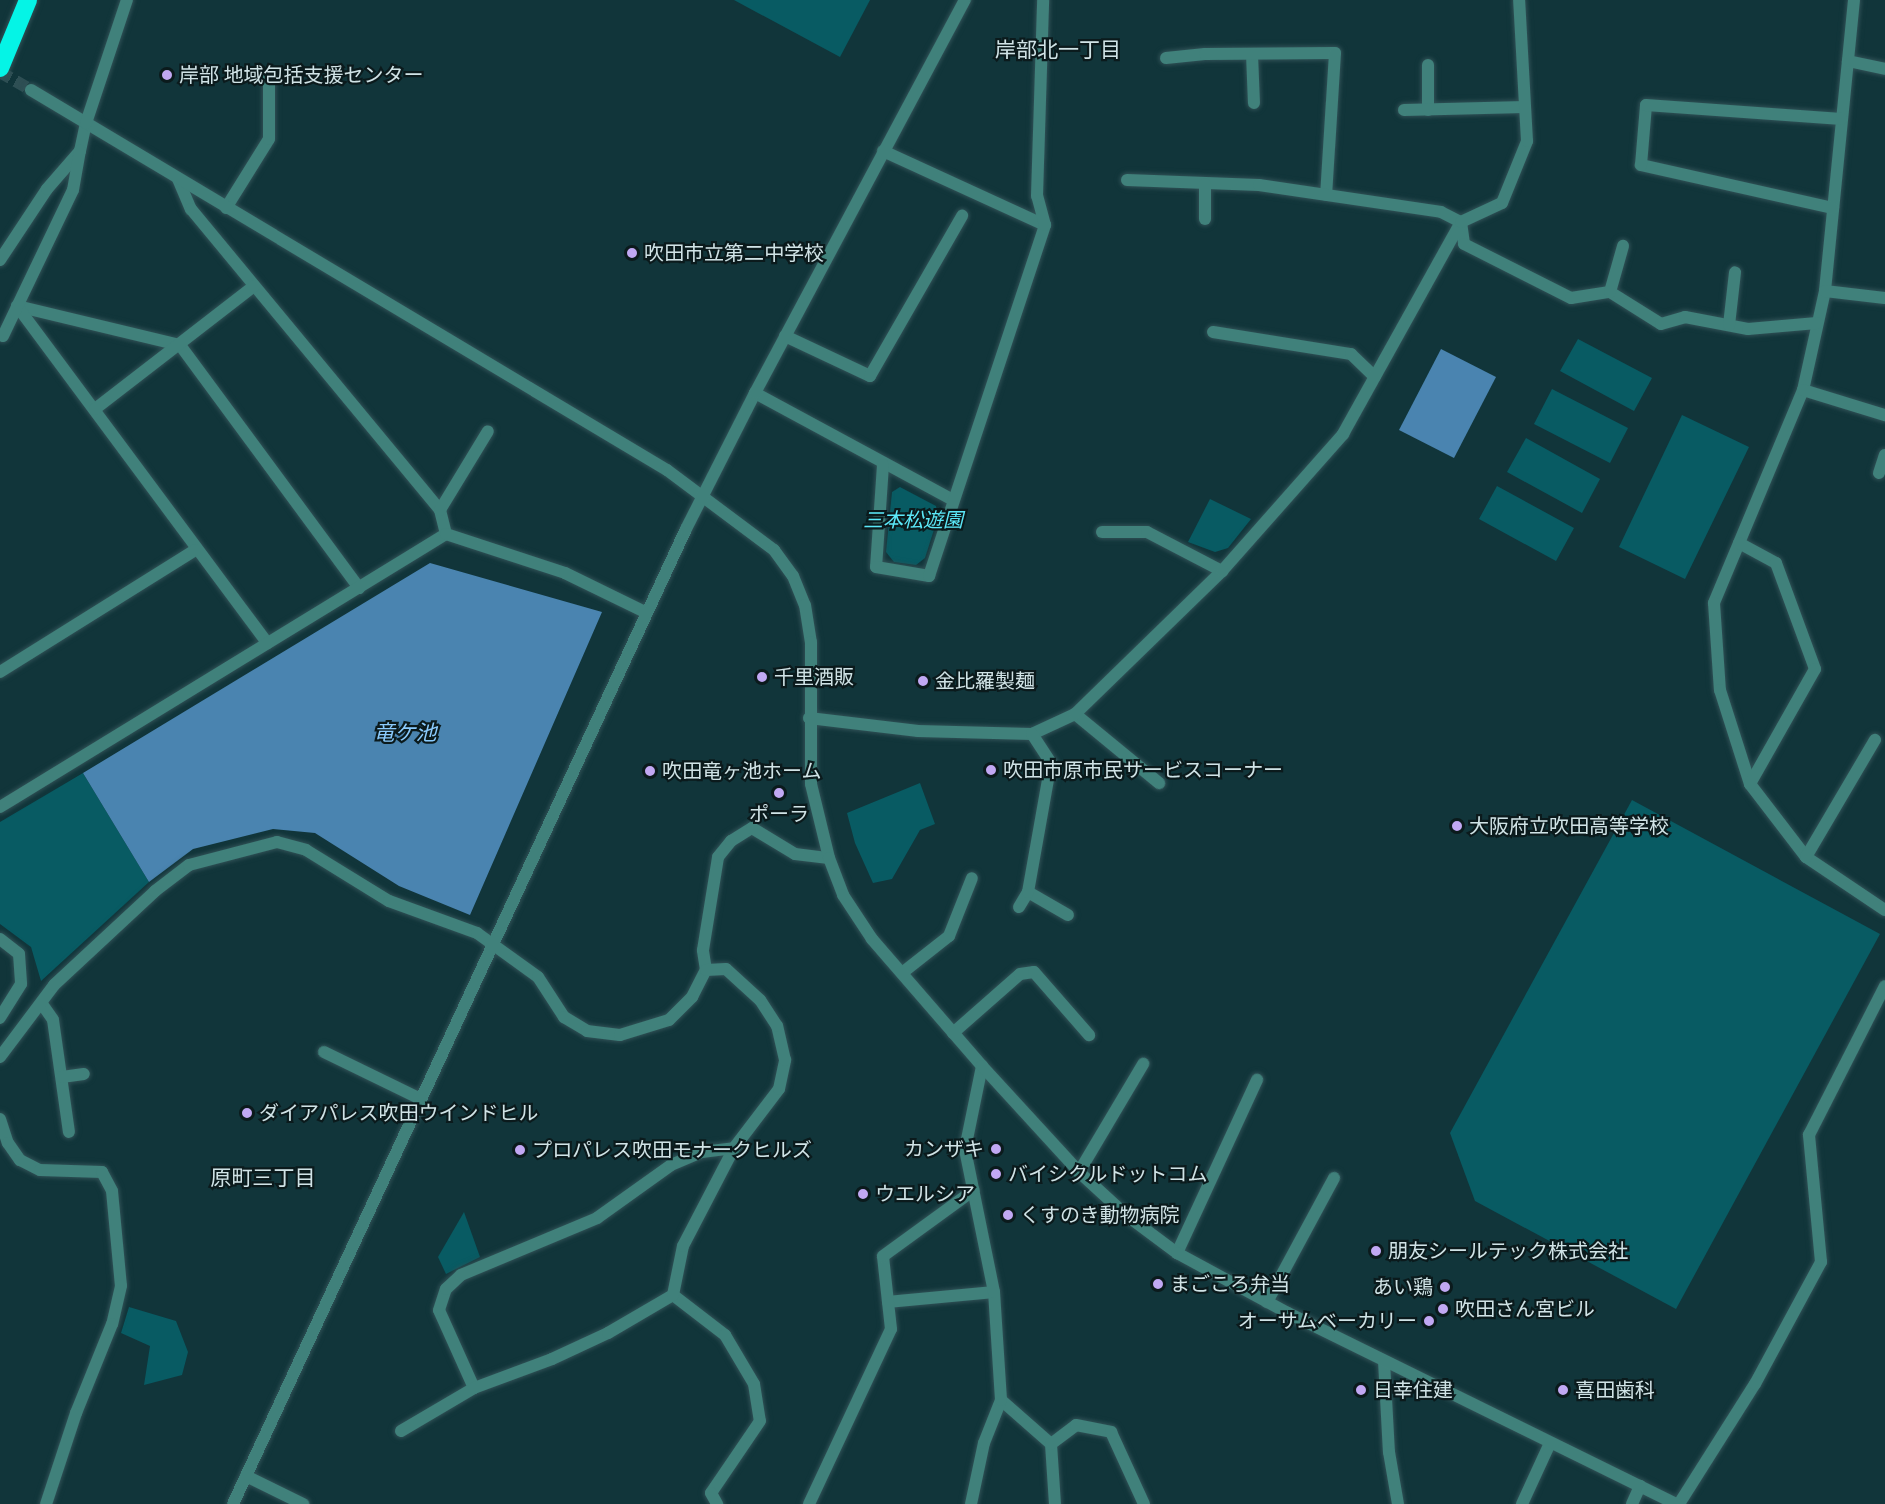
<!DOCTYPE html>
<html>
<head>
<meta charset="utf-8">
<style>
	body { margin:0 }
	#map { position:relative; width:1885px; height:1504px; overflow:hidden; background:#11353a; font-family:"Zilla Slab","Noto Sans JP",serif }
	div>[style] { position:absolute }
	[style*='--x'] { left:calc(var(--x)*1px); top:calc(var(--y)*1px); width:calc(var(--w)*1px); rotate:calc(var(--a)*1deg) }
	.green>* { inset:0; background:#085b63 }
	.water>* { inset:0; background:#4a84b0 }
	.tertiary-tunnel>* { height:12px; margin-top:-6px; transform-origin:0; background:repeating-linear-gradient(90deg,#2e4f54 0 12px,transparent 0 18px) }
	.roads { filter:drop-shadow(0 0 2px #305156) drop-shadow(0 0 2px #305156) }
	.minor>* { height:12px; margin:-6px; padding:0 6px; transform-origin:6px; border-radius:6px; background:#40817b }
	.tertiary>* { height:12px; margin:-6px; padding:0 6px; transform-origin:6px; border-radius:6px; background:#40817b }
	.motorway>* { height:18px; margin:-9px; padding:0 9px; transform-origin:9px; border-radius:9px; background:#05f4e6 }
	.dots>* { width:16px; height:16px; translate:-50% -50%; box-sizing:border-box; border:3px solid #0b1a1c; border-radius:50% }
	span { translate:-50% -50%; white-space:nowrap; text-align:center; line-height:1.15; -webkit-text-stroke:4.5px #0b1a1c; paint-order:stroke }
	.poi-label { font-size:20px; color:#d0e3e6 }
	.left { translate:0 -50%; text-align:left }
	.right { translate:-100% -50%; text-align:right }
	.park-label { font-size:20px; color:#5be8f8; font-style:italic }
	.neighbourhood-label { font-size:21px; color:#d0e3e6 }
	.water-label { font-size:21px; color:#8bcbfd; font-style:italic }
</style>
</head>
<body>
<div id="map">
	<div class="green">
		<div style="clip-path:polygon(734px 0,870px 0,840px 57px)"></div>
		<div style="clip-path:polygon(1578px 339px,1652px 378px,1634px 411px,1560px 371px)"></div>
		<div style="clip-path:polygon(1552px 389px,1628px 428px,1610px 463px,1534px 424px)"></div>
		<div style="clip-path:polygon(1682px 415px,1749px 447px,1685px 579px,1619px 547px)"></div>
		<div style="clip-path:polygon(1526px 438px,1600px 479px,1582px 513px,1507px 472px)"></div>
		<div style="clip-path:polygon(1497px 486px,1574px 528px,1556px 561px,1479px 519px)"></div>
		<div style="clip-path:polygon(900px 487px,936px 506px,938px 517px,925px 558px,916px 565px,894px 562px,886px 552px,892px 492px)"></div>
		<div style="clip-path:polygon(1210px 499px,1251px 519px,1228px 548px,1215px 552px,1188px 542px)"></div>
		<div style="clip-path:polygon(83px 773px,149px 882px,41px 981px,31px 947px,0 924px,0 822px)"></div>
		<div style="clip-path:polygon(920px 783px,935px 824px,920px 830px,892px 879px,873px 883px,855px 843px,847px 813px)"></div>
		<div style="clip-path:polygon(1632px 800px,1880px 934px,1676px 1309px,1475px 1201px,1450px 1133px)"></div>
		<div style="clip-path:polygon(464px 1212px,480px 1257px,446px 1274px,438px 1257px)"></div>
		<div style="clip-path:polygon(129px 1307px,176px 1321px,188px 1352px,182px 1375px,144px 1385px,150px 1346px,121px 1333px)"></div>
	</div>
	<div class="water">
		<div style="clip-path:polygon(1441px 349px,1496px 377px,1454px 458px,1399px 430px)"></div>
		<div style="clip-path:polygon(430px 563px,602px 612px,470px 915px,399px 886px,315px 833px,273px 829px,193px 849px,149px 882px,83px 773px)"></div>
	</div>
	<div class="tertiary-tunnel">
		<div style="--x:0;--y:72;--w:36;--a:30"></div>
	</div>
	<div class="roads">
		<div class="minor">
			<div style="--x:1854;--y:0;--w:292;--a:95.7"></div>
			<div style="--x:1825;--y:291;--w:101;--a:102.5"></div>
			<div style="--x:1803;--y:390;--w:231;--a:112.7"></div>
			<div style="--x:1714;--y:603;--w:87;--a:86.1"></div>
			<div style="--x:1720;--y:690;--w:99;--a:72.3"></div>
			<div style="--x:1750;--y:784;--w:92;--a:52.5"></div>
			<div style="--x:1806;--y:857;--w:95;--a:33.9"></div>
			<div style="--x:1252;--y:54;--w:49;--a:87.7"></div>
			<div style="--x:1166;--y:58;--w:39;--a:-6"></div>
			<div style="--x:1205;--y:54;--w:130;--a:-0.4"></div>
			<div style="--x:1335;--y:53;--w:142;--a:93.6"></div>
			<div style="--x:1848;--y:61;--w:38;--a:12"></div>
			<div style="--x:1428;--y:65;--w:45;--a:90"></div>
			<div style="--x:1404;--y:110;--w:121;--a:-1.4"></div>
			<div style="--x:883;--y:151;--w:178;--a:24.6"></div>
			<div style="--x:178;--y:179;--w:33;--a:67"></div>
			<div style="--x:191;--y:209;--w:391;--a:50.4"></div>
			<div style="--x:440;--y:510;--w:25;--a:76"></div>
			<div style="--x:1127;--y:180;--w:132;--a:2.2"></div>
			<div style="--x:1259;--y:185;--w:184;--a:8.4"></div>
			<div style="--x:1441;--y:212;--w:22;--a:27"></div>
			<div style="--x:1461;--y:222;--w:22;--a:82"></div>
			<div style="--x:1464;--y:244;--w:120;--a:26.8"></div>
			<div style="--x:1571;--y:298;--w:39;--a:-9"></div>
			<div style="--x:1610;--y:292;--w:60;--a:32.1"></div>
			<div style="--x:1661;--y:324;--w:25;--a:-16"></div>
			<div style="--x:1685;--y:317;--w:64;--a:10.8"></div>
			<div style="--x:1748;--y:329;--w:69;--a:-5"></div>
			<div style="--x:226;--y:208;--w:81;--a:-58.1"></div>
			<div style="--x:269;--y:139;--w:62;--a:-90"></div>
			<div style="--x:1833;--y:208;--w:197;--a:-167.4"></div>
			<div style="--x:1641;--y:165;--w:60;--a:-85.2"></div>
			<div style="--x:1646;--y:105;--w:196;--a:4.1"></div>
			<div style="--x:1205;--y:219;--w:35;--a:-90"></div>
			<div style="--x:0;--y:260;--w:85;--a:-56.5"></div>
			<div style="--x:47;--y:189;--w:50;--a:-49"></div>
			<div style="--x:80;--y:151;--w:29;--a:-78"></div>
			<div style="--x:1825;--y:291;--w:60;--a:6.7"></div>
			<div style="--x:1610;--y:292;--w:48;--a:-74.2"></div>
			<div style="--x:17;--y:306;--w:168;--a:13.5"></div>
			<div style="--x:180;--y:345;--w:302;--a:53.6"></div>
			<div style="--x:17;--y:306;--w:420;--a:53.4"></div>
			<div style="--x:1729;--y:325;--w:53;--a:-83.5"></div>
			<div style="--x:1213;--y:332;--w:140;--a:9.1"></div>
			<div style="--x:1351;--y:354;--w:33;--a:44"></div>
			<div style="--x:3;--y:336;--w:162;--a:-64.4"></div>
			<div style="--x:73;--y:190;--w:40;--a:-80"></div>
			<div style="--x:785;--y:336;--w:94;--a:25.2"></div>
			<div style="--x:870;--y:376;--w:185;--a:-60.1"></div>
			<div style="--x:1803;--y:390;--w:86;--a:17"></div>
			<div style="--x:755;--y:393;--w:223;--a:28.4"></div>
			<div style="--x:95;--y:409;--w:201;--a:-37.7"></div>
			<div style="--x:883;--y:465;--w:102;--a:93.9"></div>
			<div style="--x:876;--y:567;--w:54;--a:9.6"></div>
			<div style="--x:929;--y:576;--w:370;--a:-71.7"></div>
			<div style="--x:1045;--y:225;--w:30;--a:-105"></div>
			<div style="--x:1037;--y:196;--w:196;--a:-88.2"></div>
			<div style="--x:1879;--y:473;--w:19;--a:-72"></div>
			<div style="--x:440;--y:510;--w:92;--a:-58.7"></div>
			<div style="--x:1102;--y:532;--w:45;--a:0"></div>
			<div style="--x:1147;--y:532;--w:85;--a:27.5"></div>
			<div style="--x:1739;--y:543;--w:42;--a:28.4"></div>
			<div style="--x:1776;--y:563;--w:113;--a:69.8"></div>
			<div style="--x:1815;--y:669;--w:132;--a:119.5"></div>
			<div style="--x:0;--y:672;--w:230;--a:-32"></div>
			<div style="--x:1075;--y:714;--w:109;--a:39.4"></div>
			<div style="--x:809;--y:718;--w:110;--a:6.8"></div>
			<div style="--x:918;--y:731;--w:114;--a:1.5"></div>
			<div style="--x:1032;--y:734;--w:47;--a:-24.9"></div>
			<div style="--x:1075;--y:714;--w:205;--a:-44.2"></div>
			<div style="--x:1222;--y:571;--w:183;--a:-48.5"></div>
			<div style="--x:1343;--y:434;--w:243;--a:-60.9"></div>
			<div style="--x:1461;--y:222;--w:45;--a:-24.9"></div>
			<div style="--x:1502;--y:203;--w:67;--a:-68"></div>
			<div style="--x:1527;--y:141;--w:141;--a:-93.2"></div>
			<div style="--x:0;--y:807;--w:523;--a:-31.47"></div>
			<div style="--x:446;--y:534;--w:125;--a:18.1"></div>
			<div style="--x:565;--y:573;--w:91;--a:26"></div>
			<div style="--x:1806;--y:857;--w:136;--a:-59.5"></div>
			<div style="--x:1028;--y:892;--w:46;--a:29.9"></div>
			<div style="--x:1019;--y:907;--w:17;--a:-59"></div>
			<div style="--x:1028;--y:892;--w:131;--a:-79.9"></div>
			<div style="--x:1051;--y:763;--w:35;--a:-123"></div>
			<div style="--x:0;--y:939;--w:24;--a:38"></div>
			<div style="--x:19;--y:954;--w:30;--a:86"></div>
			<div style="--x:21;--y:984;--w:40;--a:122"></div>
			<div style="--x:902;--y:973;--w:60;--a:-38.2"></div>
			<div style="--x:949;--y:936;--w:62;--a:-68.4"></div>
			<div style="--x:42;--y:1004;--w:19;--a:55"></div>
			<div style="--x:53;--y:1020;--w:113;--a:81.9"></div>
			<div style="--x:953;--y:1033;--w:89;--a:-41.4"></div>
			<div style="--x:1020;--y:974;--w:14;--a:-8"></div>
			<div style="--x:1034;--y:972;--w:84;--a:48.9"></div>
			<div style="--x:324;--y:1052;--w:108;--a:25.9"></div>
			<div style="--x:0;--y:1057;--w:90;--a:-53.1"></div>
			<div style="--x:54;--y:985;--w:138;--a:-42.9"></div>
			<div style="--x:155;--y:891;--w:43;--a:-37.4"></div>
			<div style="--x:189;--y:865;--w:91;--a:-14.6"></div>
			<div style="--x:277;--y:842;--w:30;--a:15"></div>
			<div style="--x:306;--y:850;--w:97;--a:31.6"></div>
			<div style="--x:389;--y:901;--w:94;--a:20"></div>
			<div style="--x:477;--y:933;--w:75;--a:35.8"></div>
			<div style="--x:538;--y:977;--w:48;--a:57"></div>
			<div style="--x:564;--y:1017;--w:27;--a:31"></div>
			<div style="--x:587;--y:1031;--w:33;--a:7"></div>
			<div style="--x:620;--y:1035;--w:51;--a:-17"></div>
			<div style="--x:669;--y:1020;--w:33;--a:-45"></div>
			<div style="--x:692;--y:997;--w:30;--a:-63"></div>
			<div style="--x:706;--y:970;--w:20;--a:-99"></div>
			<div style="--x:703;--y:950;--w:94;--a:-80.8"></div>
			<div style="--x:718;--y:857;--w:21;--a:-51"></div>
			<div style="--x:731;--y:841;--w:25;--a:-32"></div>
			<div style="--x:752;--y:828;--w:50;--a:31.2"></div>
			<div style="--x:795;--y:854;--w:34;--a:7"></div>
			<div style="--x:62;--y:1077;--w:22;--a:-8"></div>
			<div style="--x:0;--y:1119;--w:25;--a:72"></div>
			<div style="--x:8;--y:1143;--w:21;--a:55"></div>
			<div style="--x:20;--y:1160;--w:22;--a:27"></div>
			<div style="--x:40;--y:1170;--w:62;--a:1.8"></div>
			<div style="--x:102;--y:1172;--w:21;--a:62"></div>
			<div style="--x:112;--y:1191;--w:95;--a:84.6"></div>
			<div style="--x:121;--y:1286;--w:39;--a:103"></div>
			<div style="--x:112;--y:1324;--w:96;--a:112"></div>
			<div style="--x:76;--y:1413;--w:96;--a:108.2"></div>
			<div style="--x:1079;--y:1172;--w:126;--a:-59.3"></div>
			<div style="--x:1177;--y:1253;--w:191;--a:-65.2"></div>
			<div style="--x:673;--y:1295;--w:66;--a:37.6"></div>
			<div style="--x:725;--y:1335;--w:57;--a:59.4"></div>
			<div style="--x:754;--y:1384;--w:37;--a:81"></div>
			<div style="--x:760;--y:1421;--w:87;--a:124.2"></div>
			<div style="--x:711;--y:1493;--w:13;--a:61"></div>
			<div style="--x:888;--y:1302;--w:106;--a:-5.4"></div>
			<div style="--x:1267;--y:1302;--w:141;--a:-61.6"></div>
			<div style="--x:1384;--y:1361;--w:91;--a:86.9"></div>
			<div style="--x:1389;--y:1452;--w:53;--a:80.2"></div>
			<div style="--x:474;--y:1388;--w:85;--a:-114.2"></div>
			<div style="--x:439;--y:1310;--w:22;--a:-72"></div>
			<div style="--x:446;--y:1289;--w:21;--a:-43"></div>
			<div style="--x:461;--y:1275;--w:147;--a:-22.7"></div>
			<div style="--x:597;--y:1218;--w:91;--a:-35.6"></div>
			<div style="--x:671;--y:1165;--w:34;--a:-23"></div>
			<div style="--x:702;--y:1152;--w:32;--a:-7"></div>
			<div style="--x:1001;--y:1400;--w:67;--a:41.3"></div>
			<div style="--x:1051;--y:1444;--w:60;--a:86.2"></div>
			<div style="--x:401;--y:1431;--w:85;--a:-30.5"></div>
			<div style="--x:474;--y:1388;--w:83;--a:-20.4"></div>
			<div style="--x:552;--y:1359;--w:62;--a:-24.9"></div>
			<div style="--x:608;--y:1333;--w:75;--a:-30.3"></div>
			<div style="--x:673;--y:1295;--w:50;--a:-78.5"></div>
			<div style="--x:683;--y:1246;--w:110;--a:-62.5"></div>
			<div style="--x:734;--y:1148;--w:74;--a:-52.7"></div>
			<div style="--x:779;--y:1089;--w:30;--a:-78"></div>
			<div style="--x:785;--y:1060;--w:35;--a:-103"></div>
			<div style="--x:777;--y:1026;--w:31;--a:-123"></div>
			<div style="--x:760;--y:1000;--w:46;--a:-137.6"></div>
			<div style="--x:726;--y:969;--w:20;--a:177"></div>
			<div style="--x:1051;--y:1444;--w:31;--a:-37"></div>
			<div style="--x:1076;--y:1425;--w:36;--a:11"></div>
			<div style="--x:1111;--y:1432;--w:79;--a:65.4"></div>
			<div style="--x:246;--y:1476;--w:64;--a:26.2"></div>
			<div style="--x:809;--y:1504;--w:193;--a:-64.9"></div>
			<div style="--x:891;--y:1329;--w:73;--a:-96.3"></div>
			<div style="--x:883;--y:1256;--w:112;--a:-36"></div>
			<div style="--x:971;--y:1504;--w:62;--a:-78"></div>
			<div style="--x:984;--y:1443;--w:46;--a:-68.4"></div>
			<div style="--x:1001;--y:1400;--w:108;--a:-93.7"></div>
			<div style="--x:994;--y:1292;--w:146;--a:-101.5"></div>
			<div style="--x:965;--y:1149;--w:85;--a:-78.4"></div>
			<div style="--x:1522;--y:1504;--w:67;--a:-65.3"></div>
			<div style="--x:1632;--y:1504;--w:20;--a:-66"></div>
			<div style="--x:1679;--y:1504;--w:142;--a:-57.7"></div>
			<div style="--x:1755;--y:1384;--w:139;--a:-61.6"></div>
			<div style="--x:1821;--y:1262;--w:128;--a:-95.4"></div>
			<div style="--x:1809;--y:1135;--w:167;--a:-63"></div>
		</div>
		<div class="tertiary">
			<div style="--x:31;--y:90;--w:741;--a:30.86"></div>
			<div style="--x:667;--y:470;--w:134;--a:36.8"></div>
			<div style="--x:774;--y:550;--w:32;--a:54"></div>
			<div style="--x:793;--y:576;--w:31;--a:68"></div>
			<div style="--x:805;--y:605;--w:37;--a:81"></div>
			<div style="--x:811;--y:642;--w:142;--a:90"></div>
			<div style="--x:811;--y:784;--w:76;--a:76.3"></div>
			<div style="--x:829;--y:858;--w:40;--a:69"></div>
			<div style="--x:843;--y:895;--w:53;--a:56.6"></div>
			<div style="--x:872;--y:939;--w:168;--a:49.1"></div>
			<div style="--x:982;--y:1066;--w:144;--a:47.5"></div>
			<div style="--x:1079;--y:1172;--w:64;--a:42.5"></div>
			<div style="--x:1126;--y:1215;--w:64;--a:36.7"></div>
			<div style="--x:1177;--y:1253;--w:126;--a:28.4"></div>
			<div style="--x:1288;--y:1313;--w:432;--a:26.2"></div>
			<div style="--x:86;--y:123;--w:130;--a:-71.6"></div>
			<div style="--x:233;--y:1504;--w:1075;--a:-65.08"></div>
			<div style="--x:686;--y:529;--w:153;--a:-63.1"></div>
			<div style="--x:755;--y:393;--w:446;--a:-61.9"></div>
		</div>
		<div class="motorway">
			<div style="--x:0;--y:68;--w:74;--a:-67.6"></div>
		</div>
	</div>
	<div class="dots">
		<div style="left:167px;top:75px;background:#c1a8f3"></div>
		<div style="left:632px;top:253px;background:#c1a8f3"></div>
		<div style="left:762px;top:677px;background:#c1a8f3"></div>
		<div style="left:923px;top:681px;background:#c1a8f3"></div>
		<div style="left:991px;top:770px;background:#c1a8f3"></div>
		<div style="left:650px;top:771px;background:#c1a8f3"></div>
		<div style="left:779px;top:793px;background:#c1a8f3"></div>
		<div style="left:1457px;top:826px;background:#c1a8f3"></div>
		<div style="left:247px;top:1113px;background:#c1a8f3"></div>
		<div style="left:996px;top:1149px;background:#c1a8f3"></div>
		<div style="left:520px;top:1150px;background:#c1a8f3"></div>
		<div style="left:996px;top:1174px;background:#c1a8f3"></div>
		<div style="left:863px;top:1194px;background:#c1a8f3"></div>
		<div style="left:1008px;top:1215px;background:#c1a8f3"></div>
		<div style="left:1376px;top:1251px;background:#c1a8f3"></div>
		<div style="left:1158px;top:1284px;background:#c1a8f3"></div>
		<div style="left:1445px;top:1287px;background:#c1a8f3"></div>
		<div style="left:1443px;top:1309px;background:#c1a8f3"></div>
		<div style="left:1429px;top:1321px;background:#c1a8f3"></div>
		<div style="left:1361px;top:1390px;background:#c1a8f3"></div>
		<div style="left:1563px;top:1390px;background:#c1a8f3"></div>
	</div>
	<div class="poi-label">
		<span class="left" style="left:179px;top:75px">岸部 地域包括支援センター</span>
		<span class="left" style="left:644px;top:253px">吹田市立第二中学校</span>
		<span class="left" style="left:774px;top:677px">千里酒販</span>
		<span class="left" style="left:935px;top:681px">金比羅製麺</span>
		<span class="left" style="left:1003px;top:770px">吹田市原市民サービスコーナー</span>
		<span class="left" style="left:662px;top:771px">吹田竜ヶ池ホーム</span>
		<span style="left:779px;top:814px">ポーラ</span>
		<span class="left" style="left:1469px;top:826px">大阪府立吹田高等学校</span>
		<span class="left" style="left:259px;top:1113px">ダイアパレス吹田ウインドヒル</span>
		<span class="right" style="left:984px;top:1149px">カンザキ</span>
		<span class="left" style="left:532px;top:1150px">プロパレス吹田モナークヒルズ</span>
		<span class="left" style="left:1008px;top:1174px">バイシクルドットコム</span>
		<span class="left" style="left:875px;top:1194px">ウエルシア</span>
		<span class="left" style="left:1020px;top:1215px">くすのき動物病院</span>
		<span class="left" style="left:1388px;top:1251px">朋友シールテック株式会社</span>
		<span class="left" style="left:1170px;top:1284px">まごころ弁当</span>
		<span class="right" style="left:1433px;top:1287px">あい鶏</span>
		<span class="left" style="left:1455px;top:1309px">吹田さん宮ビル</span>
		<span class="right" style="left:1417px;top:1321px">オーサムベーカリー</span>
		<span class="left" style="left:1373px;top:1390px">日幸住建</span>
		<span class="left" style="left:1575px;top:1390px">喜田歯科</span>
	</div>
	<div class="park-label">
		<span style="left:913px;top:520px">三本松遊園</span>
	</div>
	<div class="neighbourhood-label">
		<span style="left:1058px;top:50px">岸部北一丁目</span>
		<span style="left:263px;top:1178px">原町三丁目</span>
	</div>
	<div class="water-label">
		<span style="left:405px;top:733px">竜ケ池</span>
	</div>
</div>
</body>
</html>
